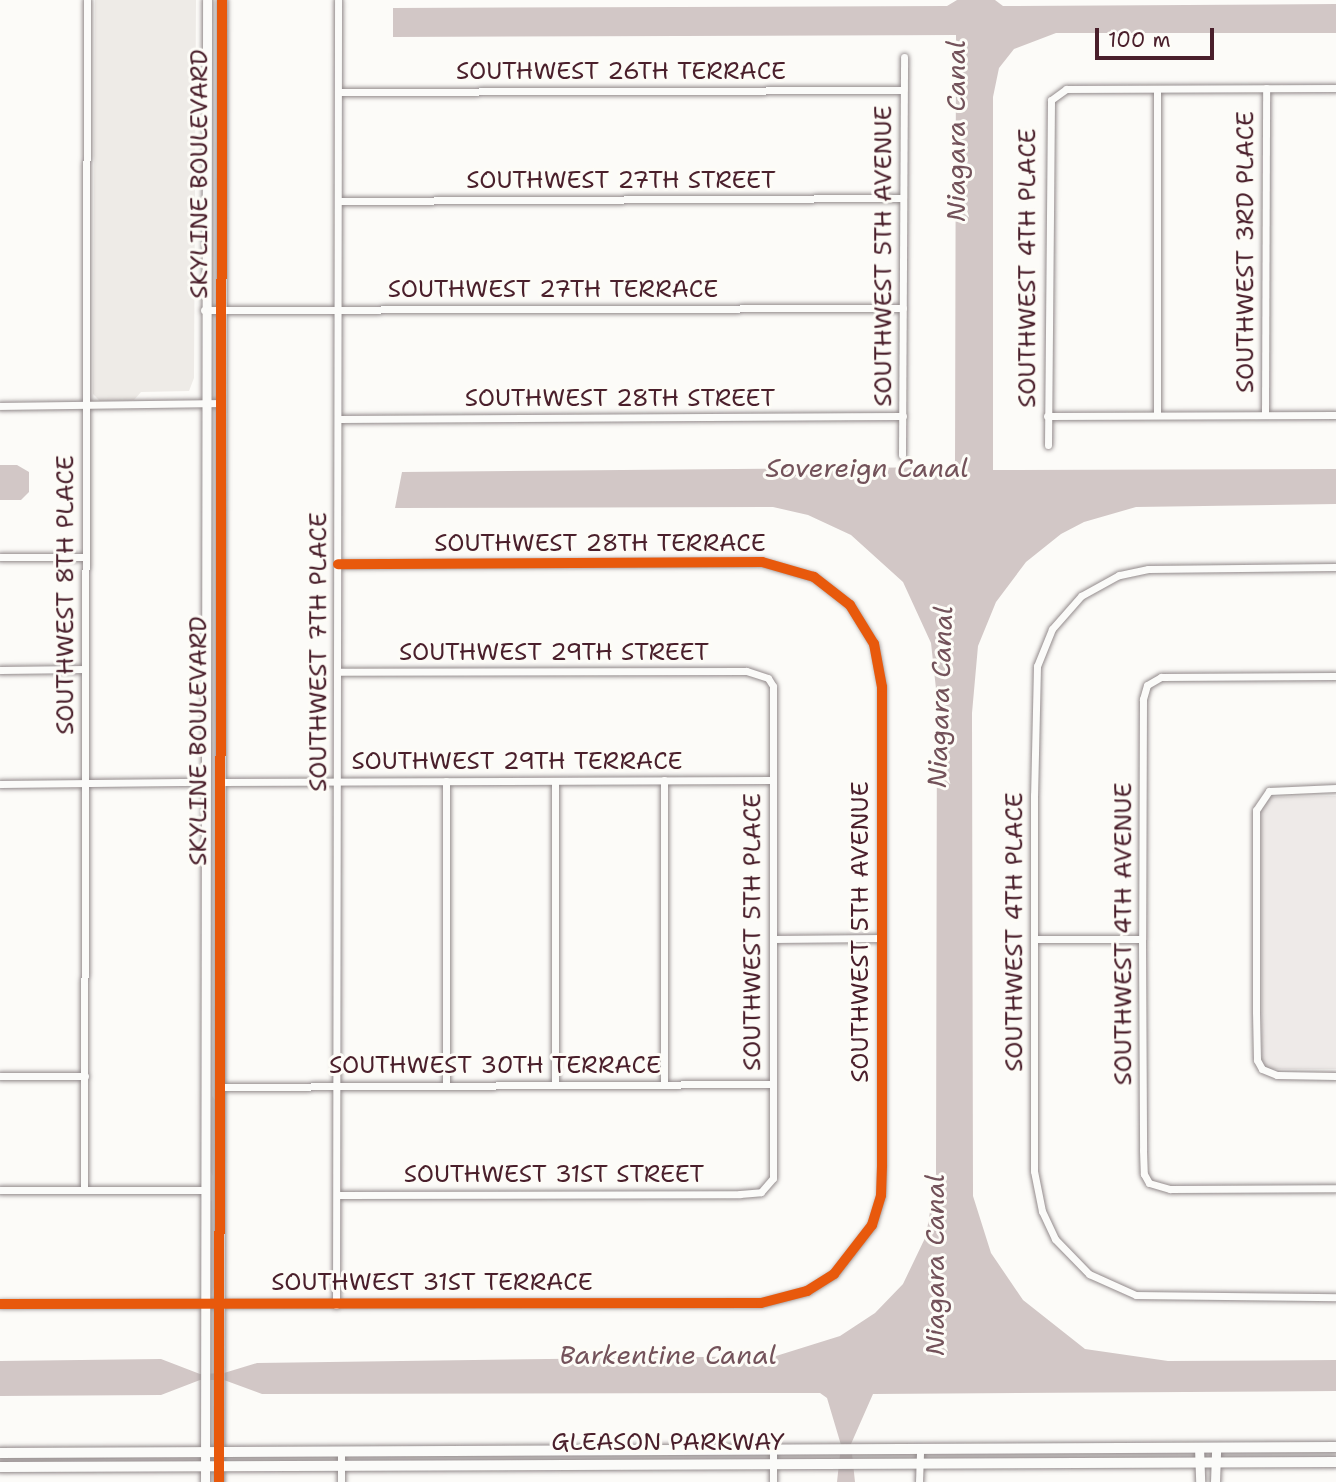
<!DOCTYPE html>
<html>
<head>
<meta charset="utf-8">
<style>
	body { margin:0 }
	#map { position:relative; width:1336px; height:1482px; overflow:hidden; background:#fcfbf8; font-family:"Shantell Sans",sans-serif }
	div>[style] { position:absolute }
	[style*='--x'] { left:calc(var(--x)*1px); top:calc(var(--y)*1px); width:calc(var(--w)*1px); rotate:calc(var(--a)*1deg) }
	.built>* { inset:0; background:#eeebe7 }
	.green>* { inset:0; background:#eeeae8 }
	.water>* { inset:0; background:#d2c7c6 }
	.roads { filter:drop-shadow(0 0 2px #928a8b) drop-shadow(0 0 2px #928a8b) }
	.minor>* { height:7px; margin:-3.5px; padding:0 3.5px; transform-origin:3.5px; border-radius:3.5px; background:#fbfbf9 }
	.tertiary>* { height:9px; margin:-4.5px; padding:0 4.5px; transform-origin:4.5px; border-radius:4.5px; background:#fbfbf9 }
	.secondary>* { height:10px; margin:-5px; padding:0 5px; transform-origin:5px; border-radius:5px; background:#fbfbf9 }
	.cycleway>* { height:10px; margin:-5px; padding:0 5px; transform-origin:5px; border-radius:5px; background:#e8590c }
	span { translate:-50% -50%; white-space:nowrap; text-align:center; line-height:1.15; -webkit-text-stroke:6px #fdfcf7; paint-order:stroke }
	.street-label { font-size:24px; color:#4a1f2b }
	.water-label { font-size:26px; color:#73525a; font-style:italic }
	.scale { position:absolute; left:1095px; top:28px; width:119px; height:32px; box-sizing:border-box; border:4px solid #4a1f2b; border-top:0; padding-left:9px; font-size:21px; line-height:24px; white-space:nowrap; color:#4a1f2b; -webkit-text-stroke:5px #fdfcf7; paint-order:stroke }
</style>
</head>
<body>
<div id="map">
	<div class="built">
		<div style="clip-path:polygon(95px 0,196px 0,194px 378px,189px 391px,141px 392px,134px 400px,100px 401px,93px 394px)"></div>
	</div>
	<div class="green">
		<div style="clip-path:polygon(1336px 796px,1336px 1069px,1262px 1069px,1261px 797px)"></div>
		<div style="clip-path:polygon(212px 1096px,216px 1101px,213px 1176px,209px 1169px)"></div>
		<div style="clip-path:polygon(212px 1200px,215px 1285px,211px 1295px,208px 1204px)"></div>
		<div style="clip-path:polygon(0 1455px,191px 1456px,0 1463px)"></div>
	</div>
	<div class="water">
		<div style="clip-path:polygon(957px 0,995px 0,1003px 6px,1336px 4px,1336px 33px,1056px 33px,1014px 49px,999px 68px,993px 97px,993px 470px,1336px 469px,1336px 504px,1136px 507px,1084px 522px,1061px 534px,1026px 562px,996px 602px,978px 646px,972px 713px,973px 1196px,991px 1253px,1023px 1300px,1085px 1349px,1168px 1361px,1336px 1360px,1336px 1391px,873px 1394px,851px 1444px,855px 1482px,837px 1482px,841px 1445px,827px 1398px,820px 1393px,262px 1394px,224px 1380px,200px 1380px,161px 1395px,0 1396px,0 1361px,161px 1359px,200px 1374px,224px 1373px,257px 1363px,776px 1356px,840px 1336px,875px 1313px,903px 1284px,926px 1236px,936px 1175px,937px 698px,931px 643px,903px 582px,851px 535px,808px 515px,773px 507px,395px 508px,402px 472px,955px 467px,956px 35px,393px 37px,393px 8px,947px 6px)"></div>
		<div style="clip-path:polygon(0 465px,17px 465px,29px 472px,29px 492px,21px 500px,0 500px)"></div>
	</div>
	<div class="roads">
		<div class="minor">
			<div style="--x:339;--y:92;--w:564;--a:-0.2"></div>
			<div style="--x:339;--y:201;--w:564;--a:-0.3"></div>
			<div style="--x:204;--y:310;--w:699;--a:-0.16"></div>
			<div style="--x:0;--y:406;--w:220;--a:-0.8"></div>
			<div style="--x:1157;--y:415;--w:326;--a:-90"></div>
			<div style="--x:1265;--y:415;--w:327;--a:-89.8"></div>
			<div style="--x:1047;--y:416;--w:289;--a:-0.2"></div>
			<div style="--x:338;--y:419;--w:565;--a:-0.3"></div>
			<div style="--x:1048;--y:445;--w:345;--a:-89.5"></div>
			<div style="--x:1051;--y:100;--w:19;--a:-36"></div>
			<div style="--x:1066;--y:89;--w:270;--a:-0.2"></div>
			<div style="--x:902;--y:455;--w:398;--a:-89.7"></div>
			<div style="--x:0;--y:557;--w:86;--a:0"></div>
			<div style="--x:1336;--y:567;--w:188;--a:179.4"></div>
			<div style="--x:1148;--y:569;--w:30;--a:168"></div>
			<div style="--x:1119;--y:575;--w:43;--a:151.1"></div>
			<div style="--x:1081;--y:596;--w:44;--a:131.3"></div>
			<div style="--x:1052;--y:629;--w:40;--a:112"></div>
			<div style="--x:1037;--y:666;--w:129;--a:91.3"></div>
			<div style="--x:1034;--y:795;--w:376;--a:90"></div>
			<div style="--x:1034;--y:1171;--w:41;--a:78.7"></div>
			<div style="--x:1042;--y:1211;--w:31;--a:65"></div>
			<div style="--x:1055;--y:1239;--w:49;--a:45.8"></div>
			<div style="--x:1089;--y:1274;--w:51;--a:24.1"></div>
			<div style="--x:1136;--y:1295;--w:200;--a:0.6"></div>
			<div style="--x:0;--y:670;--w:85;--a:-0.7"></div>
			<div style="--x:1336;--y:676;--w:175;--a:179.7"></div>
			<div style="--x:1161;--y:677;--w:16;--a:150"></div>
			<div style="--x:1147;--y:685;--w:15;--a:106"></div>
			<div style="--x:1143;--y:699;--w:240;--a:90.2"></div>
			<div style="--x:1142;--y:939;--w:211;--a:89.7"></div>
			<div style="--x:1143;--y:1150;--w:24;--a:88"></div>
			<div style="--x:1144;--y:1174;--w:10;--a:61"></div>
			<div style="--x:1149;--y:1183;--w:22;--a:16"></div>
			<div style="--x:1170;--y:1189;--w:166;--a:-0.3"></div>
			<div style="--x:446;--y:781;--w:305;--a:90"></div>
			<div style="--x:555;--y:781;--w:304;--a:90"></div>
			<div style="--x:220;--y:782;--w:552;--a:-0.21"></div>
			<div style="--x:0;--y:784;--w:205;--a:-0.6"></div>
			<div style="--x:1336;--y:788;--w:67;--a:177.4"></div>
			<div style="--x:1269;--y:791;--w:23;--a:124"></div>
			<div style="--x:1256;--y:810;--w:202;--a:90"></div>
			<div style="--x:1256;--y:1012;--w:48;--a:88.8"></div>
			<div style="--x:1257;--y:1060;--w:10;--a:61"></div>
			<div style="--x:1262;--y:1069;--w:16;--a:22"></div>
			<div style="--x:1277;--y:1075;--w:59;--a:1"></div>
			<div style="--x:773;--y:939;--w:109;--a:-0.5"></div>
			<div style="--x:1035;--y:939;--w:107;--a:0"></div>
			<div style="--x:0;--y:1076;--w:85;--a:0"></div>
			<div style="--x:664;--y:1085;--w:305;--a:-90"></div>
			<div style="--x:219;--y:1087;--w:553;--a:-0.31"></div>
			<div style="--x:0;--y:1190;--w:204;--a:0"></div>
			<div style="--x:84;--y:1190;--w:1190;--a:-89.86"></div>
			<div style="--x:337;--y:1195;--w:403;--a:-0.1"></div>
			<div style="--x:740;--y:1194;--w:21;--a:-5"></div>
			<div style="--x:761;--y:1192;--w:18;--a:-49"></div>
			<div style="--x:773;--y:1178;--w:492;--a:-90"></div>
			<div style="--x:773;--y:686;--w:9;--a:-122"></div>
			<div style="--x:768;--y:678;--w:23;--a:-162"></div>
			<div style="--x:746;--y:671;--w:408;--a:179.9"></div>
			<div style="--x:0;--y:1304;--w:761;--a:-0.08"></div>
			<div style="--x:761;--y:1303;--w:48;--a:-14.6"></div>
			<div style="--x:807;--y:1291;--w:32;--a:-32"></div>
			<div style="--x:834;--y:1274;--w:62;--a:-52.2"></div>
			<div style="--x:872;--y:1225;--w:31;--a:-73"></div>
			<div style="--x:881;--y:1195;--w:30;--a:-88"></div>
			<div style="--x:882;--y:1165;--w:478;--a:-90"></div>
			<div style="--x:882;--y:687;--w:44;--a:-100.5"></div>
			<div style="--x:874;--y:644;--w:46;--a:-121.6"></div>
			<div style="--x:850;--y:605;--w:46;--a:-142.1"></div>
			<div style="--x:814;--y:577;--w:54;--a:-163.9"></div>
			<div style="--x:762;--y:562;--w:424;--a:179.7"></div>
			<div style="--x:336;--y:1305;--w:1305;--a:-89.91"></div>
			<div style="--x:773;--y:1449;--w:33;--a:90"></div>
			<div style="--x:341;--y:1451;--w:31;--a:90"></div>
			<div style="--x:919;--y:1482;--w:34;--a:-88"></div>
		</div>
		<div class="tertiary">
			<div style="--x:1199;--y:1447;--w:35;--a:88"></div>
			<div style="--x:205;--y:1482;--w:1482;--a:-89.92"></div>
			<div style="--x:219;--y:1482;--w:1482;--a:-89.88"></div>
			<div style="--x:1215;--y:1482;--w:34;--a:-88"></div>
		</div>
		<div class="secondary">
			<div style="--x:0;--y:1453;--w:1336;--a:-0.26"></div>
			<div style="--x:0;--y:1467;--w:1336;--a:-0.21"></div>
		</div>
	</div>
	<div class="cycleway">
		<div style="--x:0;--y:1304;--w:761;--a:-0.08"></div>
		<div style="--x:761;--y:1303;--w:48;--a:-14.6"></div>
		<div style="--x:807;--y:1291;--w:32;--a:-32"></div>
		<div style="--x:834;--y:1274;--w:62;--a:-52.2"></div>
		<div style="--x:872;--y:1225;--w:31;--a:-73"></div>
		<div style="--x:881;--y:1195;--w:30;--a:-88"></div>
		<div style="--x:882;--y:1165;--w:478;--a:-90"></div>
		<div style="--x:882;--y:687;--w:44;--a:-100.5"></div>
		<div style="--x:874;--y:644;--w:46;--a:-121.6"></div>
		<div style="--x:850;--y:605;--w:46;--a:-142.1"></div>
		<div style="--x:814;--y:577;--w:54;--a:-163.9"></div>
		<div style="--x:762;--y:562;--w:424;--a:179.7"></div>
		<div style="--x:219;--y:1482;--w:1482;--a:-89.88"></div>
	</div>
	<div class="street-label">
		<span style="left:621px;top:72px">SOUTHWEST 26TH TERRACE</span>
		<span style="left:200px;top:174px;rotate:-90deg">SKYLINE BOULEVARD</span>
		<span style="left:621px;top:181px">SOUTHWEST 27TH STREET</span>
		<span style="left:1246px;top:252px;rotate:-90deg">SOUTHWEST 3RD PLACE</span>
		<span style="left:884px;top:256px;rotate:-90deg">SOUTHWEST 5TH AVENUE</span>
		<span style="left:1028px;top:268px;rotate:-90deg">SOUTHWEST 4TH PLACE</span>
		<span style="left:553px;top:290px">SOUTHWEST 27TH TERRACE</span>
		<span style="left:620px;top:399px">SOUTHWEST 28TH STREET</span>
		<span style="left:600px;top:544px">SOUTHWEST 28TH TERRACE</span>
		<span style="left:66px;top:595px;rotate:-90deg">SOUTHWEST 8TH PLACE</span>
		<span style="left:319px;top:652px;rotate:-90deg">SOUTHWEST 7TH PLACE</span>
		<span style="left:554px;top:653px">SOUTHWEST 29TH STREET</span>
		<span style="left:199px;top:741px;rotate:-90deg">SKYLINE BOULEVARD</span>
		<span style="left:517px;top:762px">SOUTHWEST 29TH TERRACE</span>
		<span style="left:753px;top:932px;rotate:-90deg">SOUTHWEST 5TH PLACE</span>
		<span style="left:861px;top:932px;rotate:-90deg">SOUTHWEST 5TH AVENUE</span>
		<span style="left:1015px;top:932px;rotate:-90deg">SOUTHWEST 4TH PLACE</span>
		<span style="left:1124px;top:934px;rotate:-90deg">SOUTHWEST 4TH AVENUE</span>
		<span style="left:495px;top:1066px">SOUTHWEST 30TH TERRACE</span>
		<span style="left:554px;top:1175px">SOUTHWEST 31ST STREET</span>
		<span style="left:432px;top:1283px">SOUTHWEST 31ST TERRACE</span>
		<span style="left:668px;top:1443px">GLEASON PARKWAY</span>
	</div>
	<div class="water-label">
		<span style="left:956px;top:131px;rotate:-90deg">Niagara Canal</span>
		<span style="left:867px;top:468px">Sovereign Canal</span>
		<span style="left:940px;top:697px;rotate:-88deg">Niagara Canal</span>
		<span style="left:935px;top:1265px;rotate:-90deg">Niagara Canal</span>
		<span style="left:668px;top:1355px">Barkentine Canal</span>
	</div>
	<div class="scale">100 m</div>
</div>
</body>
</html>
